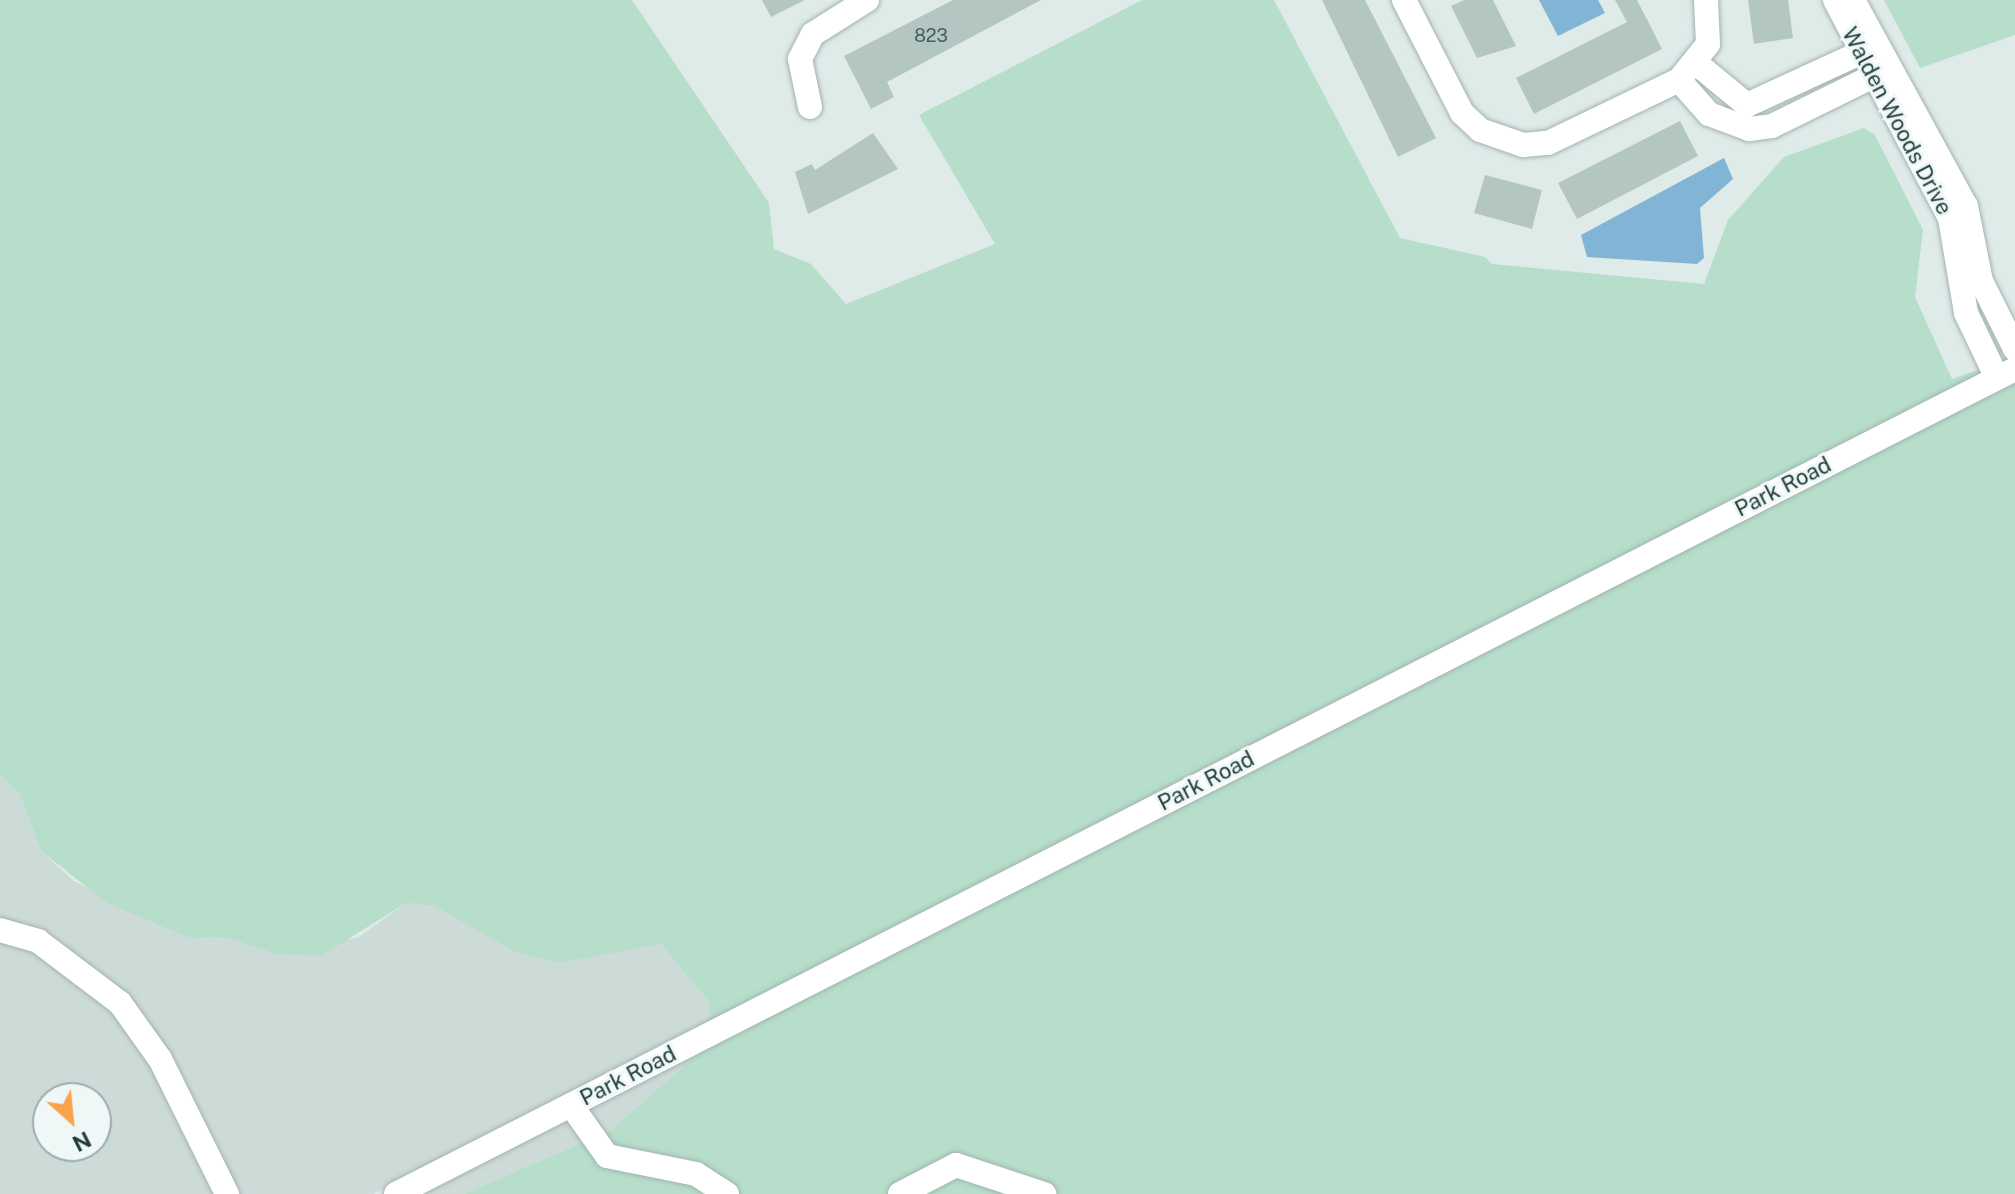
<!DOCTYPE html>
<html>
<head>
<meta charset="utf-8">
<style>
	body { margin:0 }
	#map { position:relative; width:2015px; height:1194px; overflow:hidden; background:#dfebe9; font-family:"Public Sans",sans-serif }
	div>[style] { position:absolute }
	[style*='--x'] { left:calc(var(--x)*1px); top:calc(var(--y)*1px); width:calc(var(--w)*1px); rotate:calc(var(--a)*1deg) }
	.built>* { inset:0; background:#cddbd8 }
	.green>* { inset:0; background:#b6deca }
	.water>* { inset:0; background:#82b4d5 }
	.building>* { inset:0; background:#b4c6c2 }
	.roads { filter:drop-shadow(0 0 2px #a2b3b1) drop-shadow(0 0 2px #a2b3b1) }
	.minor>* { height:24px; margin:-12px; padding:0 12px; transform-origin:12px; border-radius:12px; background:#fff }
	span { translate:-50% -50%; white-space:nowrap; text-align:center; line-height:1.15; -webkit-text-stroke:6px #eff8f6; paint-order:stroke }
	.number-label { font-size:18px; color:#445e5d }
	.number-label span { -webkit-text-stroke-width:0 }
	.street-label { font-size:22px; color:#1f3c3b }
	.north { position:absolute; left:32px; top:1082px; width:80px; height:80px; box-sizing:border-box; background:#eff8f6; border:2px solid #9cadab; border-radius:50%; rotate:153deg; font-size:22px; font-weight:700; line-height:32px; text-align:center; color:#1f3c3b }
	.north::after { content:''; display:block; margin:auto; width:28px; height:36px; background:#fba24d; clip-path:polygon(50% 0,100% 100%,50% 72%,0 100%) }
</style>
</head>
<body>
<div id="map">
	<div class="built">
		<div style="clip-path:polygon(evenodd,0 775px,19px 793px,41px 851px,74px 881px,190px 938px,224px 937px,276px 954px,359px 937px,406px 903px,434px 906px,475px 928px,621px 951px,661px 944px,708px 1001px,711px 1022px,373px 1194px,0 1194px,0 775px,48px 1098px,96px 1098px,96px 1146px,48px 1146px,48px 1098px)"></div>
		<div style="clip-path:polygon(703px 1049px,611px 1130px,464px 1194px,419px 1194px)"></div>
	</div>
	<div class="green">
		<div style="clip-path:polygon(0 0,632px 0,769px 203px,774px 249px,811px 264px,846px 304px,995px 244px,919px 115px,1142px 0,1274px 0,1400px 238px,1485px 257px,1492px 264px,1704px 284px,1728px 220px,1784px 157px,1864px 128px,1875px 135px,1923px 230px,1915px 297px,1952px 379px,2015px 357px,711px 1022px,708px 1001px,661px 944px,558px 963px,518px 953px,434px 906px,406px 903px,321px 956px,276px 954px,224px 937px,190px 938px,107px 903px,41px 851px,19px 793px,0 775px)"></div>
		<div style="clip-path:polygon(1884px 0,2015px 0,2015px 35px,1920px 68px)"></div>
		<div style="clip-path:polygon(2015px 381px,2015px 1194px,464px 1194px,611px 1130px,703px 1049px)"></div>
	</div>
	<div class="water">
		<div style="clip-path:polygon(1539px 0,1598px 0,1605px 13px,1558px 36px)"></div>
		<div style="clip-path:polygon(1724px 158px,1733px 179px,1700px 208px,1704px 258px,1697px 264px,1587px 257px,1581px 235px)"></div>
	</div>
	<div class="building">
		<div style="clip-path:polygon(762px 0,805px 0,771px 17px)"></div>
		<div style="clip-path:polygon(953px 0,1041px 0,887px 82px,894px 97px,871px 109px,844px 56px)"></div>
		<div style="clip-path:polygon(1322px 0,1365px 0,1436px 138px,1398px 157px)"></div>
		<div style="clip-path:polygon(1464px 0,1493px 0,1516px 46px,1477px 58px,1451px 6px)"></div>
		<div style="clip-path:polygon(1615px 0,1637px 0,1662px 49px,1534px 114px,1516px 78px,1627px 22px)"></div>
		<div style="clip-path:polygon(1748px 0,1788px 0,1793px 38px,1754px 44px)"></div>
		<div style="clip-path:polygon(1680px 121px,1698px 156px,1577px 219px,1558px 183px)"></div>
		<div style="clip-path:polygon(873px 133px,898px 169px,808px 214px,795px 172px,812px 164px,815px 170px)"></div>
		<div style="clip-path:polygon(1485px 175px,1542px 190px,1532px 229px,1474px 213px)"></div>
	</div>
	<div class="roads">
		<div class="minor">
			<div style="--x:1404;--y:0;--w:127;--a:62.8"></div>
			<div style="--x:1462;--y:113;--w:25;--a:43"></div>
			<div style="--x:1480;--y:130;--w:46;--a:19.2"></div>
			<div style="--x:1523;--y:145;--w:25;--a:-5"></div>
			<div style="--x:1548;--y:143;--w:145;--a:-25.7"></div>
			<div style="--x:1679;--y:80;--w:46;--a:-51.1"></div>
			<div style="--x:1708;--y:44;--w:44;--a:-92.6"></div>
			<div style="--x:1835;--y:0;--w:246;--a:62.2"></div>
			<div style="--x:1950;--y:218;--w:96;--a:80.4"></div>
			<div style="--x:1966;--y:313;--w:72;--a:64.5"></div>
			<div style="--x:1853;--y:0;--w:235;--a:61.3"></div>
			<div style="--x:1966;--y:206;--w:76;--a:78.7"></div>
			<div style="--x:1981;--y:281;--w:76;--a:63.4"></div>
			<div style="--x:1697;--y:64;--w:65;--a:39.4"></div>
			<div style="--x:1747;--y:105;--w:139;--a:-24.7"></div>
			<div style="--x:1679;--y:80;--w:45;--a:48.6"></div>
			<div style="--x:1709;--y:114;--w:43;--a:20.6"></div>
			<div style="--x:1749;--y:129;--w:23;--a:-7"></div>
			<div style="--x:1772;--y:126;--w:125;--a:-26.2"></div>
			<div style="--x:810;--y:107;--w:49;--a:-101.8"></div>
			<div style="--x:800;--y:59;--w:28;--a:-63"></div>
			<div style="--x:813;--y:34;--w:64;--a:-32.2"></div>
			<div style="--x:0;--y:930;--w:40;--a:16"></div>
			<div style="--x:38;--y:941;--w:103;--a:37.1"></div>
			<div style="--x:120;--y:1003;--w:69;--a:54.5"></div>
			<div style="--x:160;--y:1059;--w:151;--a:63.6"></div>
			<div style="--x:571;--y:1105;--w:62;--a:54.8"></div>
			<div style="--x:607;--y:1156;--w:91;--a:11.4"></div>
			<div style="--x:696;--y:1174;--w:37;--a:33"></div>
			<div style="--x:396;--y:1194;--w:1817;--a:-27"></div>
			<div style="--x:900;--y:1194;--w:63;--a:-27.4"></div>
			<div style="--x:956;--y:1165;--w:93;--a:18.2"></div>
		</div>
	</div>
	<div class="number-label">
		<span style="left:931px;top:36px">823</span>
	</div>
	<div class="street-label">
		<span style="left:1897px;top:121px;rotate:62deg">Walden Woods Drive</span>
		<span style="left:1783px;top:487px;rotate:-27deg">Park Road</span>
		<span style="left:1206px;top:781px;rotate:-27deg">Park Road</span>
		<span style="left:628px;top:1076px;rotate:-27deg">Park Road</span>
	</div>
	<div class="north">N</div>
</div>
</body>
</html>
